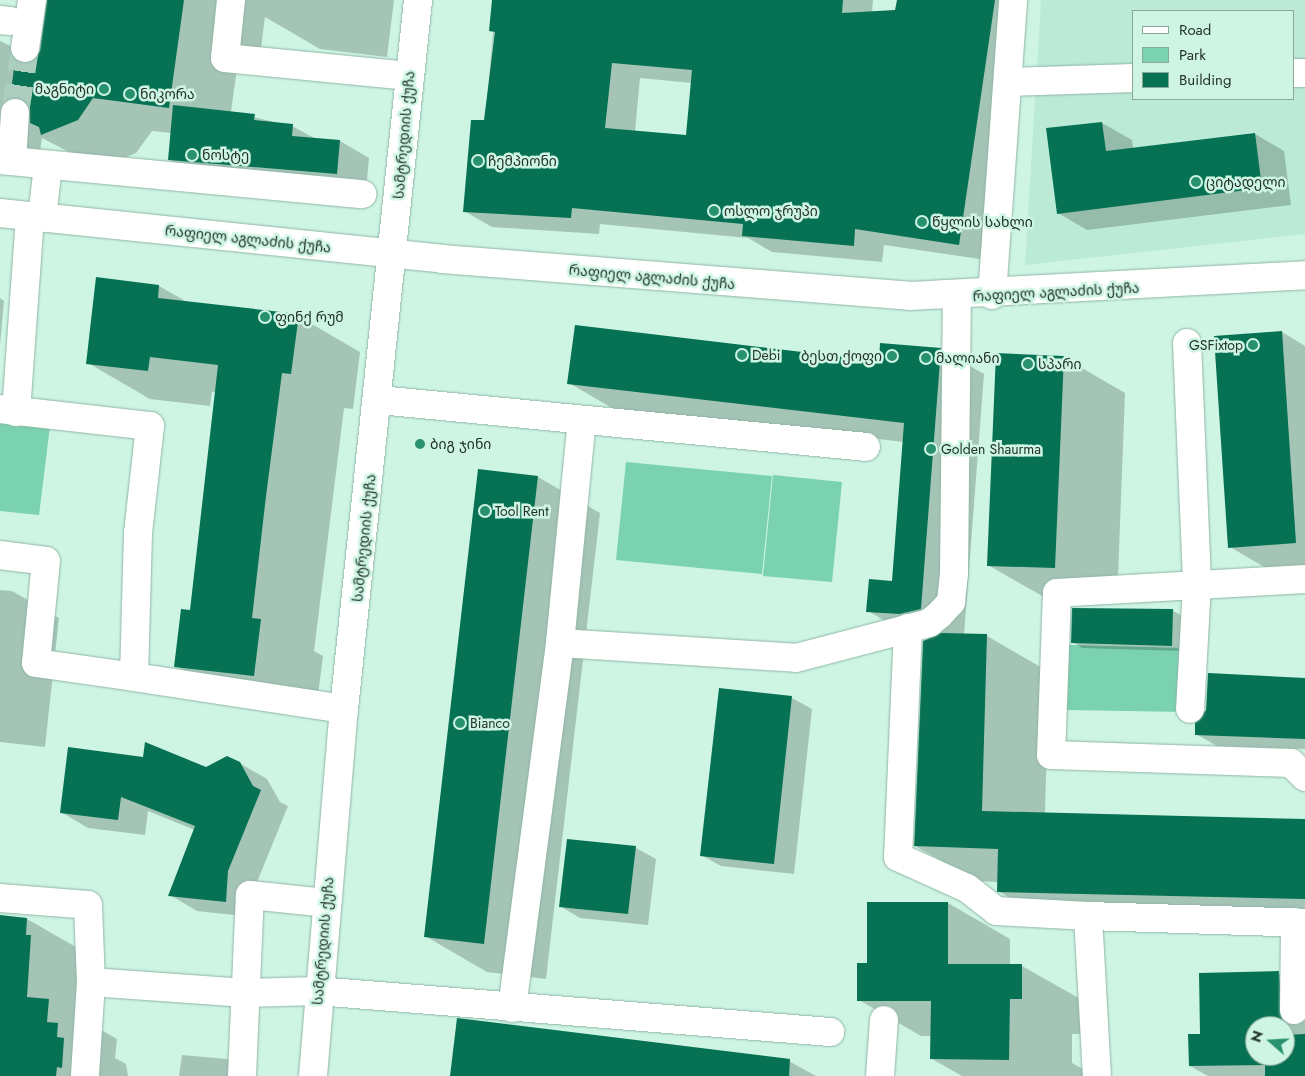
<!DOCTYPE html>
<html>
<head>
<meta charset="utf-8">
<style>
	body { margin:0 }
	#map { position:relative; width:1305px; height:1076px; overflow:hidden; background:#cef5e4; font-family:Jost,"Noto Sans Georgian",sans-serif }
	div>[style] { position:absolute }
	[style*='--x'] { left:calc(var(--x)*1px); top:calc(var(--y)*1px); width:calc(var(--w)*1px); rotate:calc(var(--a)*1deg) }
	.built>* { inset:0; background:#bbebd6 }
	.green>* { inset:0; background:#7ad2b0 }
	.shadow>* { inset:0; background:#0003 }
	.building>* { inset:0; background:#067153 }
	.minor-tunnel>* { height:28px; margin-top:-14px; transform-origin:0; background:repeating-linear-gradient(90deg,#accebf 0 28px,transparent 0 42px) }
	.roads { filter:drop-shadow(0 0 1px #8fb5a4) drop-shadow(0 0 1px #8fb5a4) }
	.minor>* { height:28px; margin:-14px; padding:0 14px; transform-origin:14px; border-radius:14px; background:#fff }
	.dots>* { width:14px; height:14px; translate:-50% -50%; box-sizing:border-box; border:2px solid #cef5e4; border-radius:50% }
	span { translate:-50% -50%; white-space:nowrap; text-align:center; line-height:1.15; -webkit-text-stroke:5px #cef5e4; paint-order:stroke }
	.poi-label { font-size:14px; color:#23332c }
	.right { translate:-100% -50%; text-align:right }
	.left { translate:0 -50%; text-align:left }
	.street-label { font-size:14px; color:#23332c }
	.legend { position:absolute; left:1132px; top:10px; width:162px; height:90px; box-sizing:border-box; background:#cef5e4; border:1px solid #8aa79a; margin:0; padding:6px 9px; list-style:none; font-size:15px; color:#23332c }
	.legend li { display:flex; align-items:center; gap:10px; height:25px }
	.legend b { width:25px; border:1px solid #8aa79a }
	.north { position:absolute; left:1245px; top:1016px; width:50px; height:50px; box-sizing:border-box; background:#cef5e4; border:1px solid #8aa79a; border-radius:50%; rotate:289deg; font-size:14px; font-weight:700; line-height:20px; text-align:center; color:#23332c }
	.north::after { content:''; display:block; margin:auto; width:18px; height:22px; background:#28916f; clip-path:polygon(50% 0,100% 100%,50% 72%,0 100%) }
</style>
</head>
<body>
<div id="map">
	<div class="built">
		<div style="clip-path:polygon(evenodd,1041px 0,1305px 0,1305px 234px,1025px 265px,1041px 0,1134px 11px,1294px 11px,1294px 99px,1134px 99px,1134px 11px)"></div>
	</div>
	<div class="green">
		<div style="clip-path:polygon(0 419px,50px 426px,39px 515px,0 511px)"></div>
		<div style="clip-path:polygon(626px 462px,772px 476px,762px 574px,616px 560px)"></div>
		<div style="clip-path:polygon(773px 475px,842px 482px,832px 582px,763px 576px)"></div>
		<div style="clip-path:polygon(1069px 645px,1186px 648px,1185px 712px,1067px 710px)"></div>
	</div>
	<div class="shadow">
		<div style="clip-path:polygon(47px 0,394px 0,387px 57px,320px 49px,265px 17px,260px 56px,239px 54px,231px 112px,292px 126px,316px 139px,340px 141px,369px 158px,366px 190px,199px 176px,169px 159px,172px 133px,152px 131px,136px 153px,100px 168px,42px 138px,39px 158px,0 152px,0 41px,38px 59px)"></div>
		<div style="clip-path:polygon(evenodd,496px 0,873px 0,872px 13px,896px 11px,898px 0,1016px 0,987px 260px,884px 245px,882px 262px,772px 252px,748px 238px,600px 224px,599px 234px,492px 227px,464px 211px,485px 122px,496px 0,640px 78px,692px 83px,688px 136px,635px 132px,640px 78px)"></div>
		<div style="clip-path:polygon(1102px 123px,1132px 140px,1133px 149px,1255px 134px,1284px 151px,1291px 205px,1087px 230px,1058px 213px)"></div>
		<div style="clip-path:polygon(159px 286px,187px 302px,298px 316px,360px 352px,353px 409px,344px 408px,314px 651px,323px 656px,316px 711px,238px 702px,176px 666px,191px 612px,216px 392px,212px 392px,210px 406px,150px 399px,88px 363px)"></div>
		<div style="clip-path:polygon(0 298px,4px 301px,0 345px)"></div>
		<div style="clip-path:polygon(1282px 332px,1305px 346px,1305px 582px,1292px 583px,1230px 547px)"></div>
		<div style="clip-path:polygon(940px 349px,984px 374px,964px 635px,987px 636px,1049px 672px,1045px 813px,1305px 820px,1305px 933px,1060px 927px,998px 891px,998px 882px,978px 881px,915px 846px,933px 638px,911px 636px,868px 611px,894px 582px,904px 442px,612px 408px,569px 383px,880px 362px)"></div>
		<div style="clip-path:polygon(1063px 357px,1125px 393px,1117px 603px,1051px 601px,988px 565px)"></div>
		<div style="clip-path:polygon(480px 470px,538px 477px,600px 513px,546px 979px,487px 972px,425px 936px)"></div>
		<div style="clip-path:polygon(0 590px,12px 591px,59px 618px,45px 747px,0 742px)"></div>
		<div style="clip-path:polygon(1172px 610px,1182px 616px,1181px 651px,1082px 648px,1073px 642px)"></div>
		<div style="clip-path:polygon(1305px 679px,1305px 749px,1217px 746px,1196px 734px)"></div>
		<div style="clip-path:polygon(720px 690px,792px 698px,812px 709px,794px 874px,721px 866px,701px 855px)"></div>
		<div style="clip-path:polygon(239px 763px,267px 779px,280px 802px,288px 806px,255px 887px,253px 917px,197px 911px,170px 895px,195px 830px,148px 811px,145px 835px,88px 828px,61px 812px)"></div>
		<div style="clip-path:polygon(636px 848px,656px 859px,648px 925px,580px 918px,560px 906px)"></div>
		<div style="clip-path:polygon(948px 903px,1010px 939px,1010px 965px,1022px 966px,1084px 1001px,1084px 1034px,1072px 1034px,1072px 1063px,1095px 1076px,962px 1076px,932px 1059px,932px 1036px,921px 1036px,859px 1000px,868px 965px)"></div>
		<div style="clip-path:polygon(0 917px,27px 919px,95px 958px,96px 1027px,117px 1039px,115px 1058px,126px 1064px,128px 1076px,0 1076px)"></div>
		<div style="clip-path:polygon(evenodd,1278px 973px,1305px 988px,1305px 1076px,1208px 1076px,1190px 1066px,1201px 1035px,1278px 973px,1255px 1026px,1285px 1026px,1285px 1056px,1255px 1056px,1255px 1026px)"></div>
		<div style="clip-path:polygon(182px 1055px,227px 1059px,247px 1071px,247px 1076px,179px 1076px)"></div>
		<div style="clip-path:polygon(787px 1060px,816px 1076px,451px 1076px)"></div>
	</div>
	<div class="building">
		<div style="clip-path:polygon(47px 0,184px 0,169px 108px,93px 98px,78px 120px,41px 135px,39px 127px,30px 123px,29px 106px,23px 100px,10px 99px,15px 60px,30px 63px,40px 51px)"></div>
		<div style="clip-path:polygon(evenodd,492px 0,843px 0,842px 13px,895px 10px,897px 0,995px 0,959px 245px,855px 229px,854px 246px,742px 236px,743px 224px,572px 208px,571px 218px,463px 212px,471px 120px,484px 120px,495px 32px,489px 31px,492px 0,612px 63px,692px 70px,686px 135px,605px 128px,612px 63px)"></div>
		<div style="clip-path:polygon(173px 105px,255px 114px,254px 120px,293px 124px,292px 136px,340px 140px,337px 174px,168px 160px)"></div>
		<div style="clip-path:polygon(1102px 122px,1106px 151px,1255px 133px,1262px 188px,1057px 214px,1046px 128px)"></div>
		<div style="clip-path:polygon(96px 277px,159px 285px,158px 298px,299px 314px,291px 374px,282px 373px,266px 496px,252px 618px,261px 619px,254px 676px,174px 667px,181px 609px,190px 610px,218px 365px,150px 357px,148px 371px,86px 364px)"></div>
		<div style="clip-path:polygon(575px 325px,879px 361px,880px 343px,941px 348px,921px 609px,900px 614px,866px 612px,869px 579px,892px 581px,904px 423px,567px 384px)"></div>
		<div style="clip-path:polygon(1282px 331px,1296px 543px,1228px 548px,1214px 336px)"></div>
		<div style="clip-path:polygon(996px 353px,1064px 356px,1055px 568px,987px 566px)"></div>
		<div style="clip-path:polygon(478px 469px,538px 476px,484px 944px,424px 937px)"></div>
		<div style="clip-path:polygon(1072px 608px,1173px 609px,1172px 646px,1071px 643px)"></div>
		<div style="clip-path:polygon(941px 633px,987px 634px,982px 811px,1305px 819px,1305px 899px,997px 892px,998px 849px,914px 846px,923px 641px)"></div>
		<div style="clip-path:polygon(1208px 673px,1305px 678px,1305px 739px,1195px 735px,1195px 723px,1206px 710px)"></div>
		<div style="clip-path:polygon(719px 688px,792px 696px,774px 864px,700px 856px)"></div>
		<div style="clip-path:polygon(145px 742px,206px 767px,227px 756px,240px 762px,253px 786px,261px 790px,228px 871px,226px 902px,168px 896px,195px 826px,121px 797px,118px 820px,60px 813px,68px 747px,143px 757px)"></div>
		<div style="clip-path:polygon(567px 839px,636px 846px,628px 914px,559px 907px)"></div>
		<div style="clip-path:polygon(867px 902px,948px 902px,948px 964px,1022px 964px,1022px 999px,1010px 999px,1009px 1060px,930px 1059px,931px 1001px,857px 1001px,857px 963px,867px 963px)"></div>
		<div style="clip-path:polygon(0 915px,27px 918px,26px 935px,31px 935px,27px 997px,49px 999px,47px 1022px,58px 1023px,57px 1037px,64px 1038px,62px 1068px,57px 1067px,56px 1076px,0 1076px)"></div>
		<div style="clip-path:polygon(1279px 971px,1283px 1026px,1255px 1026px,1255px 1056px,1285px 1056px,1285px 1035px,1305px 1034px,1305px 1076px,1265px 1076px,1265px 1065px,1189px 1066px,1188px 1034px,1200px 1034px,1199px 973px)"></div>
		<div style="clip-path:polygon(457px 1018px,790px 1059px,789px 1076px,450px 1076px)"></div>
	</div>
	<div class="minor-tunnel">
		<div style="--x:15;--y:113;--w:66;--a:-81.3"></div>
	</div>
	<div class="roads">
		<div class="minor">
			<div style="--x:231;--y:0;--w:58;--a:95.9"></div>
			<div style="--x:225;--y:58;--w:185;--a:5.6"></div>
			<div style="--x:0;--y:20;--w:10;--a:6"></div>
			<div style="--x:25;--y:48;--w:49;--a:-81.7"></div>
			<div style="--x:1294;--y:73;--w:11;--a:0"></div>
			<div style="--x:1008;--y:82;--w:126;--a:-1.8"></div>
			<div style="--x:0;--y:160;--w:364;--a:5.4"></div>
			<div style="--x:12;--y:161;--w:48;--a:-86.4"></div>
			<div style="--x:0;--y:213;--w:444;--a:5.9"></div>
			<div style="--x:442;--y:259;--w:469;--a:4.5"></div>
			<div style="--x:910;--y:296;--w:396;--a:-3"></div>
			<div style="--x:42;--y:218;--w:53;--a:-83.5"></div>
			<div style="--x:992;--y:295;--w:296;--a:-85.9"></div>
			<div style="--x:1187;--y:343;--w:242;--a:87.6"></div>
			<div style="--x:1197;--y:585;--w:124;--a:93.2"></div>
			<div style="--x:379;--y:400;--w:489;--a:5.5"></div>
			<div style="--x:0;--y:409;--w:151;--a:6.5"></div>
			<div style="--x:150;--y:426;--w:108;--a:96.4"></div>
			<div style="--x:138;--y:533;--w:144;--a:91.6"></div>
			<div style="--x:134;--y:677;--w:212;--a:8.7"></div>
			<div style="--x:16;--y:412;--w:196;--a:-85.9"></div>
			<div style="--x:0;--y:555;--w:46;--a:7.4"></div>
			<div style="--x:46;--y:561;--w:102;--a:95.6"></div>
			<div style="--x:36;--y:663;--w:99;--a:8.1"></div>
			<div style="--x:1305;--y:579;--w:248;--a:176.8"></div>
			<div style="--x:1057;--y:593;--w:162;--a:92.1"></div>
			<div style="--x:1051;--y:755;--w:240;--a:1.9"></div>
			<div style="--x:1291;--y:763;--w:20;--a:45"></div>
			<div style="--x:908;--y:628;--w:229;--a:92.5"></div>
			<div style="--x:898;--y:857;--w:76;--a:24.2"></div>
			<div style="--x:967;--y:888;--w:37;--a:38"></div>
			<div style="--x:996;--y:911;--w:92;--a:3.1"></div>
			<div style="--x:1088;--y:916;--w:160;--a:86.8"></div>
			<div style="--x:560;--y:643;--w:236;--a:3.6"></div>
			<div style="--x:796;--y:658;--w:138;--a:-14.7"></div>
			<div style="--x:929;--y:623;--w:13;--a:-39"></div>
			<div style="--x:939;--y:615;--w:18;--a:-47"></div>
			<div style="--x:951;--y:602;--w:28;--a:-84"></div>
			<div style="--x:954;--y:574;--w:277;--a:-89.4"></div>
			<div style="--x:0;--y:898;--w:88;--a:4.5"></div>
			<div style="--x:88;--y:905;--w:77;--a:87.8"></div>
			<div style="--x:91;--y:982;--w:94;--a:93.7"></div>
			<div style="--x:1088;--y:916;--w:217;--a:1.8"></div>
			<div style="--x:91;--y:982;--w:155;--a:4.1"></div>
			<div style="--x:246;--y:993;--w:71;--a:-1.6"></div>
			<div style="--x:317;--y:991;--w:515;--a:4.57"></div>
			<div style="--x:512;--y:1008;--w:368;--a:-82.5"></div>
			<div style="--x:560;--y:643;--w:224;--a:-84.4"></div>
			<div style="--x:1294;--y:1010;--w:88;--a:-89.3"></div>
			<div style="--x:242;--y:1076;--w:181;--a:-87.5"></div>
			<div style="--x:250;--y:895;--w:76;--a:6"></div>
			<div style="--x:313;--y:1076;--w:368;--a:-85.2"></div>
			<div style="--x:344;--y:709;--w:713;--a:-84.04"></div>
			<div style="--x:880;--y:1076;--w:56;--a:-85.9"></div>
		</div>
	</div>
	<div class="dots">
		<div style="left:104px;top:89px;background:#28916f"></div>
		<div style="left:130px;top:94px;background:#28916f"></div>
		<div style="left:192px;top:155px;background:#28916f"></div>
		<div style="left:478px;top:161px;background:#28916f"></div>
		<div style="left:1196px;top:182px;background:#28916f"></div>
		<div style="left:714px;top:211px;background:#28916f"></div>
		<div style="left:922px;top:222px;background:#28916f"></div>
		<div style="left:265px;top:317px;background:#28916f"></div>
		<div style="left:1253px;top:345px;background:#28916f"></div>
		<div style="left:742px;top:355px;background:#28916f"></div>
		<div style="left:892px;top:356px;background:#28916f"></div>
		<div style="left:926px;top:358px;background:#28916f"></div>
		<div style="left:1028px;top:364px;background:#28916f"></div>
		<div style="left:420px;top:444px;background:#28916f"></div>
		<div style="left:931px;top:449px;background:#28916f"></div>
		<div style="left:485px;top:511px;background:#28916f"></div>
		<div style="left:460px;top:723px;background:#28916f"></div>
	</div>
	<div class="poi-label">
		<span class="right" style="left:94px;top:89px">მაგნიტი</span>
		<span class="left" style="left:140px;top:94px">ნიკორა</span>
		<span class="left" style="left:202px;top:155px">ნოსტე</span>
		<span class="left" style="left:488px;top:161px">ჩემპიონი</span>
		<span class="left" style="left:1206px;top:182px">ციტადელი</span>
		<span class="left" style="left:724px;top:211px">ოსლო ჯრუპი</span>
		<span class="left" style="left:932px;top:222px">წყლის სახლი</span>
		<span class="left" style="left:275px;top:317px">ფინქ რუმ</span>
		<span class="right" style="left:1243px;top:345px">GSFixtop</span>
		<span class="left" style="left:752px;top:355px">Debi</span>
		<span class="right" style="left:882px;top:356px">ბესთ ქოფი</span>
		<span class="left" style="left:936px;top:358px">მალიანი</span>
		<span class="left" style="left:1038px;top:364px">სპარი</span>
		<span class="left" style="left:430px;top:444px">ბიგ ჯინი</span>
		<span class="left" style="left:941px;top:449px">Golden Shaurma</span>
		<span class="left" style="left:495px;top:511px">Tool Rent</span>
		<span class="left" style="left:470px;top:723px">Bianco</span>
	</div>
	<div class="street-label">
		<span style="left:404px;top:135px;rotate:-85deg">სამტრედიის ქუჩა</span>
		<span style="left:248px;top:239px;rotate:6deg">რაფიელ აგლაძის ქუჩა</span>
		<span style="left:652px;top:277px;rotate:5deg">რაფიელ აგლაძის ქუჩა</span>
		<span style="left:1056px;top:292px;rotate:-3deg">რაფიელ აგლაძის ქუჩა</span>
		<span style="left:364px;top:538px;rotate:-84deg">სამტრედიის ქუჩა</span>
		<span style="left:323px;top:941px;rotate:-85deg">სამტრედიის ქუჩა</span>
	</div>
	<ul class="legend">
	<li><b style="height:6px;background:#fff"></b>Road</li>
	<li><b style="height:14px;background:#7ad2b0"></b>Park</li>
	<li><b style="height:14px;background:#067153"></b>Building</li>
	</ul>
	<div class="north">N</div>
</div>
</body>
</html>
